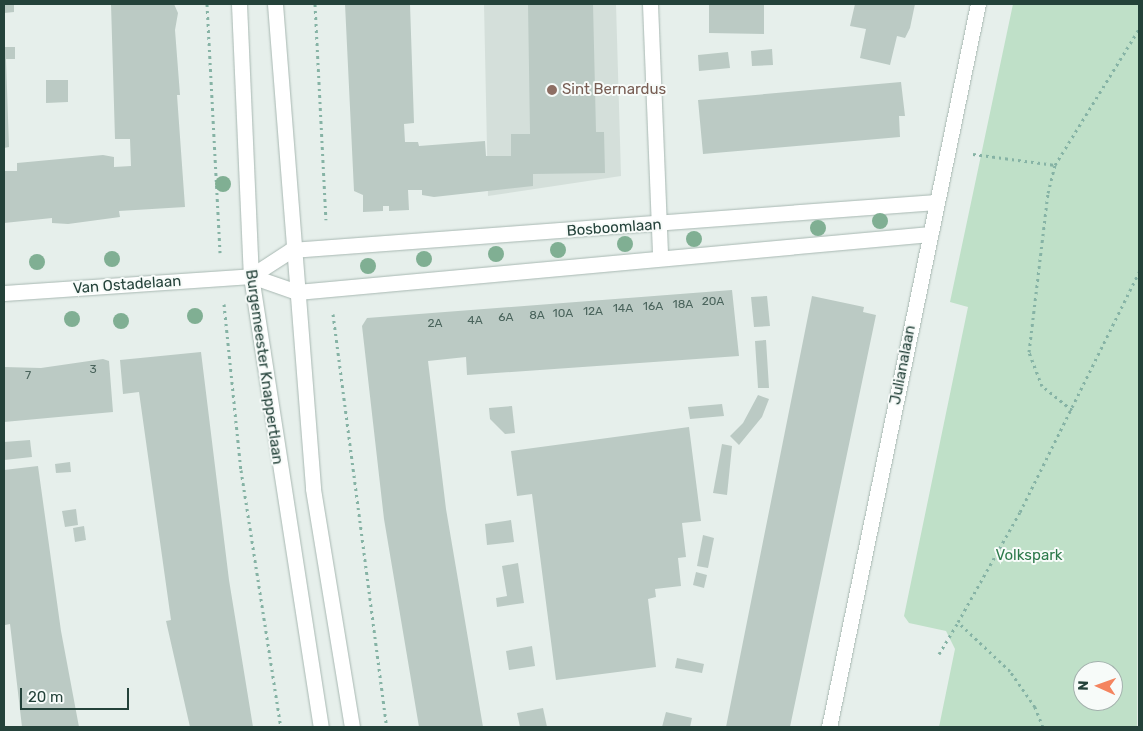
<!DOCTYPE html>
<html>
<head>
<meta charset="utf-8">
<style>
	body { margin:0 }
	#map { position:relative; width:1143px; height:731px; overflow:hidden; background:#e6efeb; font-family:Rubik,sans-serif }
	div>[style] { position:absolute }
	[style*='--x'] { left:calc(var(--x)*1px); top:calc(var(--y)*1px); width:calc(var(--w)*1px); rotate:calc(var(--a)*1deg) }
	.built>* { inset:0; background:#d4dfda }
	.green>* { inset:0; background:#bfe0c8 }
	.building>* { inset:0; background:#bbcac4 }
	.path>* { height:3px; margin-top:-1.5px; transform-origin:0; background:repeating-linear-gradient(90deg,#86b3a5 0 2.5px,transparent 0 6.5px) }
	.roads { filter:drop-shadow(0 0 1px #a8b8b2) drop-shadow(0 0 1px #a8b8b2) }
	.minor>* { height:15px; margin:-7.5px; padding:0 7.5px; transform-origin:7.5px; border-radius:7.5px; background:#fff }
	.secondary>* { height:15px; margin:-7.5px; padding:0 7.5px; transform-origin:7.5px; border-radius:7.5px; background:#fff }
	.trees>* { width:16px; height:16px; margin:-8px; border-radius:50%; background:#80af93 }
	.dots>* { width:14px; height:14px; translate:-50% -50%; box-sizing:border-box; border:2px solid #f7fbf9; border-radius:50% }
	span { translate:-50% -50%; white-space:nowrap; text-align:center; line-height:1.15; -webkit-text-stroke:4px #f7fbf9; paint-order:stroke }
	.number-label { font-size:12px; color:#4a645c }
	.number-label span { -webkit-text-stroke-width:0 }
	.education-label { font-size:15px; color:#785e54 }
	.left { translate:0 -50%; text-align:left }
	.street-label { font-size:15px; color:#24423a }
	.park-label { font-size:15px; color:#2d7a4b }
	.frame { position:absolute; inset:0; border:5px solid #24423a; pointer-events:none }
	.north { position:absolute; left:1073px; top:661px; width:50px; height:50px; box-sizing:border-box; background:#f7fbf9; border:1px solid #a3b1ad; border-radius:50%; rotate:272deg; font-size:14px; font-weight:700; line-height:20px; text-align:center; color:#24423a }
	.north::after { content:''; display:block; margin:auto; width:18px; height:22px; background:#f4845f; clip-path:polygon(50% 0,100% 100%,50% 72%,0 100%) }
	.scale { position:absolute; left:20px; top:688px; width:109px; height:22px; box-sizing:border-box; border:2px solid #24423a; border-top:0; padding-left:6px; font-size:15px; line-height:18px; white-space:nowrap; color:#24423a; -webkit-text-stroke:4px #f7fbf9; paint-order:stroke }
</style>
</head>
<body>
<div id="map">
	<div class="built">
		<div style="clip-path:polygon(484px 4px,616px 4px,621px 176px,488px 196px)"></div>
	</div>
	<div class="green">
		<div style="clip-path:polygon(evenodd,1013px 4px,1139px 4px,1137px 727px,939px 727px,955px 649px,946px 631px,909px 623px,904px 616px,968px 307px,950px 302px,1013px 4px,1083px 671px,1113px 671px,1113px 701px,1083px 701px,1083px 671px)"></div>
	</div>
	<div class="building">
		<div style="clip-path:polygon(4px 4px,14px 4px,14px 12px,4px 13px)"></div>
		<div style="clip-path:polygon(111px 4px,174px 4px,178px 13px,175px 30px,180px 95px,177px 95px,185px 207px,119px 211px,120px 217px,68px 224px,52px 223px,52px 218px,4px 223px,4px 171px,17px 171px,17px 163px,103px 155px,114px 157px,114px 167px,131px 166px,130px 139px,115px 139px)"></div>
		<div style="clip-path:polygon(345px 4px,410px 4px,414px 123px,404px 124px,405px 142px,418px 142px,419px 146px,485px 141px,486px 156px,511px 156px,511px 134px,530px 134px,528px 4px,593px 4px,596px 132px,604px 132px,605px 173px,533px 174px,533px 186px,434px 197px,422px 195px,422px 190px,408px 190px,409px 210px,389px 211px,389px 206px,383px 206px,383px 211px,363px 212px,363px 195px,354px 191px)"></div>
		<div style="clip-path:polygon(709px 4px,764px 4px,764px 34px,709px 33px)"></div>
		<div style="clip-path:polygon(855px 4px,915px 4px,910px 28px,905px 38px,897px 36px,890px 65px,860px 58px,866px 29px,850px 26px)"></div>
		<div style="clip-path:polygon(4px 41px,5px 47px,15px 47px,15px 59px,6px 59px,9px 147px,4px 148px)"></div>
		<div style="clip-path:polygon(772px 49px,773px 65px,752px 66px,751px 51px)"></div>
		<div style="clip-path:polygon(728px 52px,730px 68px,699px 71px,698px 55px)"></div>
		<div style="clip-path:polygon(46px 80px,68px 80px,68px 102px,46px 103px)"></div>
		<div style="clip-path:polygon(901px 82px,905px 116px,899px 116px,900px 137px,703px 154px,698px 100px)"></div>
		<div style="clip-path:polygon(732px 290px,739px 356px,467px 375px,466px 357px,428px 361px,446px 509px,483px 727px,419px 727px,384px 519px,362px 326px,367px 318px)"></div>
		<div style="clip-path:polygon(767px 296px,770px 326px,754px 327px,751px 297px)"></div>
		<div style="clip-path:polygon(812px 296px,864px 307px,863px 312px,876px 315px,790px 727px,726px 727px)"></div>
		<div style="clip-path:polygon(766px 340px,769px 388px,758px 388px,755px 341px)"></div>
		<div style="clip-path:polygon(201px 352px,229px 580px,253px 727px,190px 727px,166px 621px,171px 620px,139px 392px,123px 394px,120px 360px)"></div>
		<div style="clip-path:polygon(103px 359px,109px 361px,113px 412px,4px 422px,4px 367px,41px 368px)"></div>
		<div style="clip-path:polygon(758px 395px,769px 399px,762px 417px,739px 445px,730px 436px,743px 423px)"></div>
		<div style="clip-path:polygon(722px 404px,724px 416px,690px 419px,688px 407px)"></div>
		<div style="clip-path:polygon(512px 406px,515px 433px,505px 434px,490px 419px,489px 408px)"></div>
		<div style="clip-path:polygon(689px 427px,701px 521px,682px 523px,686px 557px,678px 558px,681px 586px,655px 589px,656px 597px,648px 599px,656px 667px,556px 680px,532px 494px,517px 496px,511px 451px)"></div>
		<div style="clip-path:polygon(30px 440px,32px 457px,4px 460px,4px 442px)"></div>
		<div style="clip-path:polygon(722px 444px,732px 446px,727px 495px,713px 493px)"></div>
		<div style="clip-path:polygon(70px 462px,71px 472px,56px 473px,55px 464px)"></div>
		<div style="clip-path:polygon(38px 466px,61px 631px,79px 727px,22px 727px,10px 624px,5px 625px,4px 470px)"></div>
		<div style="clip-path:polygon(76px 509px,78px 525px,65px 527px,62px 511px)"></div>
		<div style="clip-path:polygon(511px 520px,514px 542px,487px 545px,485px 524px)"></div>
		<div style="clip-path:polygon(84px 526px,86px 540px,75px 542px,73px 528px)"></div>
		<div style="clip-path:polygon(703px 535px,714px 538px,708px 568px,697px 566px)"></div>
		<div style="clip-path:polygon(518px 563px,524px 603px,497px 607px,496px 598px,507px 596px,502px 566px)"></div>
		<div style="clip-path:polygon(696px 572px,707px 575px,704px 588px,693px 585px)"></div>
		<div style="clip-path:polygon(532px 646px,535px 666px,509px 670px,506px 651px)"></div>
		<div style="clip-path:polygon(677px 658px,704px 664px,702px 673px,675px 668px)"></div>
		<div style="clip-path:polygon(543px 708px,547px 727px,520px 727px,517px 713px)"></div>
		<div style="clip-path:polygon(666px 712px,692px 718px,690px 727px,662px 727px)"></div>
	</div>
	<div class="path">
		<div style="--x:207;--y:4;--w:249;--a:87"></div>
		<div style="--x:315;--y:4;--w:216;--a:87.1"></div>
		<div style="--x:973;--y:154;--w:83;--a:7.6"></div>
		<div style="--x:224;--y:304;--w:167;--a:84.2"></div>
		<div style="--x:241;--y:470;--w:260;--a:81.2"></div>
		<div style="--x:333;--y:314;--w:417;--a:82.6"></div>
		<div style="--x:1072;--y:410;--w:38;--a:-141"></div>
		<div style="--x:1042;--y:386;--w:36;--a:-111"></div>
		<div style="--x:1029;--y:352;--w:160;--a:-83.2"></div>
		<div style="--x:1048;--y:193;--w:29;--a:-76"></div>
		<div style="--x:1055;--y:165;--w:160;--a:-58.3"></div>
		<div style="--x:939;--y:654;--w:37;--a:-59"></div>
		<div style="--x:1043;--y:727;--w:22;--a:-112"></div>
		<div style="--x:1035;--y:707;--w:44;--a:-124.8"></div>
		<div style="--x:1010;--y:671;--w:71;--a:-136.7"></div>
		<div style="--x:958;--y:622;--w:126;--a:-60.6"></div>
		<div style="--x:1020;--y:512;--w:268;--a:-63.6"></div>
	</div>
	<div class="roads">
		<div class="minor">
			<div style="--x:650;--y:4;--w:252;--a:87.7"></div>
			<div style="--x:251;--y:276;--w:48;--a:-33"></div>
			<div style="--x:291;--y:250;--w:647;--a:-4.26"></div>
			<div style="--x:4;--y:293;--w:248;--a:-3.9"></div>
			<div style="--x:251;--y:276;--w:49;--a:19.2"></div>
			<div style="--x:297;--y:292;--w:636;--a:-5.24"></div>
			<div style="--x:829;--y:727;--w:738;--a:-78.36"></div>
		</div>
		<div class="secondary">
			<div style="--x:239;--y:4;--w:272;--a:87.5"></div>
			<div style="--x:251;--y:276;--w:456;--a:81.2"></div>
			<div style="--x:275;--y:4;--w:486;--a:85.5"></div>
			<div style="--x:313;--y:489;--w:241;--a:80.7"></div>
		</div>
	</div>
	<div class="trees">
		<div style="left:223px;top:184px"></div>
		<div style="left:880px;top:221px"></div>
		<div style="left:818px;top:228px"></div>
		<div style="left:694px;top:239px"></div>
		<div style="left:625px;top:244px"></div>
		<div style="left:558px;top:250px"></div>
		<div style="left:496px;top:254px"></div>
		<div style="left:112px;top:259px"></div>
		<div style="left:424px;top:259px"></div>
		<div style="left:37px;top:262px"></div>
		<div style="left:368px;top:266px"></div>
		<div style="left:195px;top:316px"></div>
		<div style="left:72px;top:319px"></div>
		<div style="left:121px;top:321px"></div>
	</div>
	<div class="dots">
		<div style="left:552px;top:90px;background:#8d6e63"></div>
	</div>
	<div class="number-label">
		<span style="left:713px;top:302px">20A</span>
		<span style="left:683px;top:305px">18A</span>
		<span style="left:653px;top:307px">16A</span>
		<span style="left:623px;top:309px">14A</span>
		<span style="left:593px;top:312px">12A</span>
		<span style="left:563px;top:314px">10A</span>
		<span style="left:537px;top:316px">8A</span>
		<span style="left:506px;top:318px">6A</span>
		<span style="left:475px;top:321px">4A</span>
		<span style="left:435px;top:324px">2A</span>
		<span style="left:93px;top:370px">3</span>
		<span style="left:28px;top:376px">7</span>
	</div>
	<div class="education-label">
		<span class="left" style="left:562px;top:90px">Sint Bernardus</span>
	</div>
	<div class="street-label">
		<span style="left:614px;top:228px;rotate:-4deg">Bosboomlaan</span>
		<span style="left:127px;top:285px;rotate:-4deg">Van Ostadelaan</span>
		<span style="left:903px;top:365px;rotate:-79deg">Julianalaan</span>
		<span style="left:264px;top:367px;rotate:82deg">Burgemeester Knappertlaan</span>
	</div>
	<div class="park-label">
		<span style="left:1029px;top:556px">Volkspark</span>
	</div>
	<div class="frame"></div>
	<div class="north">N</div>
	<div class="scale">20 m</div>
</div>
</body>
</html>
